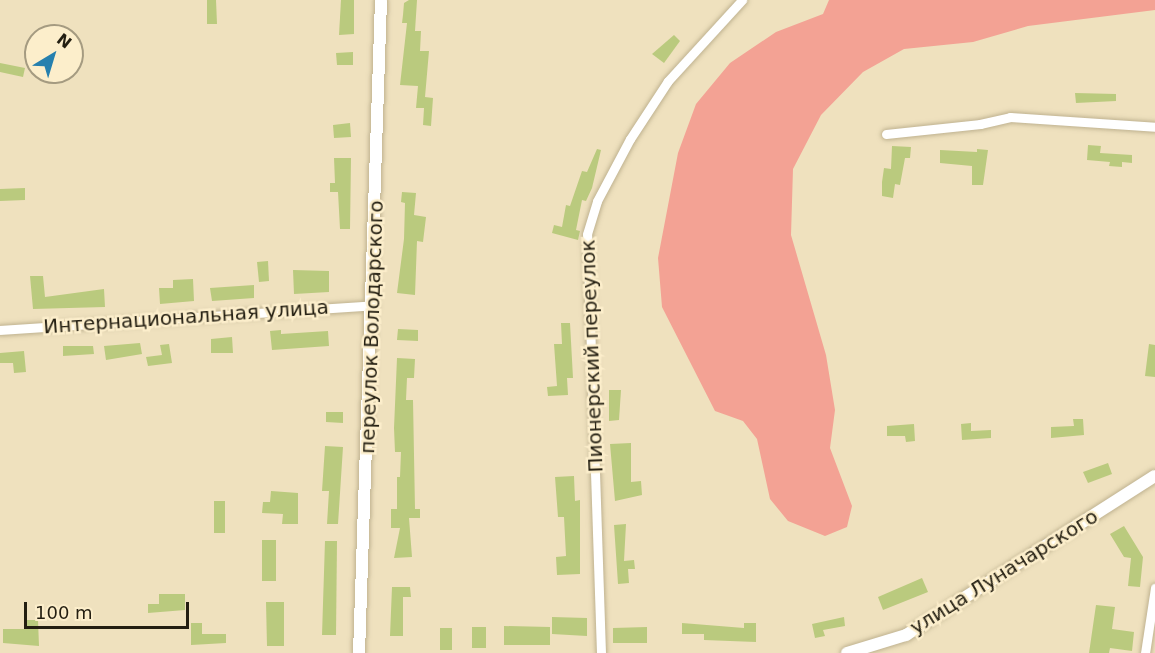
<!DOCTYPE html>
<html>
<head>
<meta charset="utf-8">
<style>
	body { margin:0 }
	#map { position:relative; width:1155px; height:653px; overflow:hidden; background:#efe1be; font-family:"DejaVu Sans",sans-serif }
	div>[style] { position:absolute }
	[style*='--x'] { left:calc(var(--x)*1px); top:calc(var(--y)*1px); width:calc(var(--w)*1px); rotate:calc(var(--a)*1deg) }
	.green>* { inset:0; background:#f3a294 }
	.building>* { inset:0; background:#baca7e }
	.roads { filter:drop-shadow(0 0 2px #bfb290) drop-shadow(0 0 2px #bfb290) }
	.minor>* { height:9px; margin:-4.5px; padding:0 4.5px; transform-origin:4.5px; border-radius:4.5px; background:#fff }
	.tertiary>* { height:12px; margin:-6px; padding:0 6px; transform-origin:6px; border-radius:6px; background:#fff }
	span { translate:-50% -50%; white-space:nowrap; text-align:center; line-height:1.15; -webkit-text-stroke:5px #fceecb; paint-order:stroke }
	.street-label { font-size:20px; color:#231e11 }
	.north { position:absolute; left:24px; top:24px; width:60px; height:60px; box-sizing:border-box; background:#fceecb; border:2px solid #a59b81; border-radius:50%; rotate:38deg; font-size:16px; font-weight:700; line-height:24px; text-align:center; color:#231e11 }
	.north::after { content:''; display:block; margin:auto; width:21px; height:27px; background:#2680ae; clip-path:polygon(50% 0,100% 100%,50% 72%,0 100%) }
	.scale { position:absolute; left:24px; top:602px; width:165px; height:27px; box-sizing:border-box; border:3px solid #231e11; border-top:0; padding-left:8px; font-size:18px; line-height:21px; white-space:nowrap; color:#231e11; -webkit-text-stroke:4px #fceecb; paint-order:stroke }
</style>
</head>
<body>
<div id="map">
	<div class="green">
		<div style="clip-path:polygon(829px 0,1155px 0,1155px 10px,1028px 26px,973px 42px,904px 49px,863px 72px,821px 115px,793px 169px,791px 235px,826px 355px,835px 410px,830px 448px,852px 506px,847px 527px,825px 536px,788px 521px,770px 499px,757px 439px,743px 421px,715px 411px,662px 307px,658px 258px,678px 153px,696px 104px,730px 63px,776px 32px,823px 14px)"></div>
	</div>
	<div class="building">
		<div style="clip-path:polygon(207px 0,216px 0,217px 24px,207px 24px)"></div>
		<div style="clip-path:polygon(341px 0,354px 0,354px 34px,339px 35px)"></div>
		<div style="clip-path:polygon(409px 0,417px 0,415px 31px,421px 31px,420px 51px,429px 51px,425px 97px,433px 98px,431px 126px,423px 125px,424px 108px,416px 108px,418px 86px,400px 85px,407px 23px,402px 23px,403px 15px,404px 3px)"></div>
		<div style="clip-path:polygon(674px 35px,680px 41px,664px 63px,652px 54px)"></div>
		<div style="clip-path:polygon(353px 52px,353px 65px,337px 65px,336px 53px)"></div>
		<div style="clip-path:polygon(0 63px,25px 68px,23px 77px,0 72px)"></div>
		<div style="clip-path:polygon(1075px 93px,1116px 94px,1116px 101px,1076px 103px)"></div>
		<div style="clip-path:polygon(350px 123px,351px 137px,334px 138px,333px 125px)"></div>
		<div style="clip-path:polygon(1088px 145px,1101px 146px,1100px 153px,1132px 155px,1132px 163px,1122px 162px,1122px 167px,1109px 166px,1110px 162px,1087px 160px)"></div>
		<div style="clip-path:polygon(892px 146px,911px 147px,910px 158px,905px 158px,900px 185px,895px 184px,893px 198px,882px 196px,882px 182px,884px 168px,891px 169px)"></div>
		<div style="clip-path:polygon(597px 149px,601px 150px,592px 188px,586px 201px,582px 200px,576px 230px,580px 231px,578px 240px,552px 233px,554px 225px,562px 227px,566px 205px,570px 206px,582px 171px,587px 172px)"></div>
		<div style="clip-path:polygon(977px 149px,988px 150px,983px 185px,972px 185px,972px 166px,940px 163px,940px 150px,977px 152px)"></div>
		<div style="clip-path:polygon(334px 158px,351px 158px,350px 229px,340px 229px,338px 192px,330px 192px,330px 183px,335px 183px)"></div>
		<div style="clip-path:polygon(25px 188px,25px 200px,0 201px,0 189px)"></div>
		<div style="clip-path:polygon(402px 192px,416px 193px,414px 215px,426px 217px,423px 242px,417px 241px,415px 295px,397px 293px,404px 239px,405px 203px,401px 202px)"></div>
		<div style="clip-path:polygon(268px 261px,269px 281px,259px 282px,257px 262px)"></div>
		<div style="clip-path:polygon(293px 270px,329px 271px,329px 292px,294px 294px)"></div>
		<div style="clip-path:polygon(30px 276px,43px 276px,45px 297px,104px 289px,105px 307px,33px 309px)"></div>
		<div style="clip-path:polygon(193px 279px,194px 301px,160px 304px,159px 288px,173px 288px,173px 280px)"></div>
		<div style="clip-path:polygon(254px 285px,254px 298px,212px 301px,210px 288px)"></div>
		<div style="clip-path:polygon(561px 323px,570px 323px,573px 378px,567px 378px,568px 395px,548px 396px,547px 387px,557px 386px,554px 344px,562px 344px)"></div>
		<div style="clip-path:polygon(398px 329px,418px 330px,418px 341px,397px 340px)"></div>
		<div style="clip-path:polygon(281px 330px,281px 334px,328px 331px,329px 346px,272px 350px,270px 331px)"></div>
		<div style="clip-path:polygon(232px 337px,233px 353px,211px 353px,211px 339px)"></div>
		<div style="clip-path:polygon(140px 343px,142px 354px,106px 360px,104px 346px)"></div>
		<div style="clip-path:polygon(169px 344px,172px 363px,148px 366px,146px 357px,162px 355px,160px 345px)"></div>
		<div style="clip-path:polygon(1149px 344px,1155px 345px,1155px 377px,1145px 376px)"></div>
		<div style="clip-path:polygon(63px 346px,93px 346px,94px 354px,63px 356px)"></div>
		<div style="clip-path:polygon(24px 351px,26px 372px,14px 373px,13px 363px,0 363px,0 353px)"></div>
		<div style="clip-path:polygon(397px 358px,415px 359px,414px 378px,407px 378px,406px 400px,413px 400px,415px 509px,420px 509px,420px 518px,409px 518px,412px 557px,394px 558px,400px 528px,391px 528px,391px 509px,397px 509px,397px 477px,400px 477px,401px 452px,395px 452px,394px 428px)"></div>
		<div style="clip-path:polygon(609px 390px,621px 390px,619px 420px,609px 421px)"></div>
		<div style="clip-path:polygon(326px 412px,343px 412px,343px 423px,326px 422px)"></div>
		<div style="clip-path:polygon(1073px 419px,1083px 419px,1084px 435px,1051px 438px,1051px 427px,1074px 426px)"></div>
		<div style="clip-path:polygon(971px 423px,971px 431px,991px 430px,991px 438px,962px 440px,961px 424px)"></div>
		<div style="clip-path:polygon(914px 424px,915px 441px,906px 442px,905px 436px,887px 436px,887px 426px)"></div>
		<div style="clip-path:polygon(631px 443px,631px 482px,641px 481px,642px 495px,615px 501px,610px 444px)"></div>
		<div style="clip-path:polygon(325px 446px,343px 447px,338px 524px,327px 524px,329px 491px,322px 491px)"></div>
		<div style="clip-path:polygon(1108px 463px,1112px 474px,1088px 483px,1083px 472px)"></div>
		<div style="clip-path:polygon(574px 476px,575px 501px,580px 500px,580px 574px,557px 575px,556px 557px,566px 556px,564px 517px,558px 517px,555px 477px)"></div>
		<div style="clip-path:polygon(271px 491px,298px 493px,298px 524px,282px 524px,283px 514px,262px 513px,263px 502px,270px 502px)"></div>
		<div style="clip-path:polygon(214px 501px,225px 501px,225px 533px,214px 533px)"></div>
		<div style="clip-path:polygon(626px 524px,624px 561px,634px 560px,635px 569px,628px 569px,629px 583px,618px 584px,614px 525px)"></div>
		<div style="clip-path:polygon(1124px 526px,1143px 557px,1140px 587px,1128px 586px,1131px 558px,1124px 557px,1110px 534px)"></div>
		<div style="clip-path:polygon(262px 540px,276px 540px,276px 581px,262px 581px)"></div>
		<div style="clip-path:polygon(325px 541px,337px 541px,336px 635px,322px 635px)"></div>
		<div style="clip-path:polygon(922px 578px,928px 592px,883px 610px,878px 597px)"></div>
		<div style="clip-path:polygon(392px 587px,410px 587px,411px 597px,403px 597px,403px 636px,390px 636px)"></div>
		<div style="clip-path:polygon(159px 594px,185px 594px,185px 610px,148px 613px,148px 604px,159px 604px)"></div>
		<div style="clip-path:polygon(266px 602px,284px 602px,284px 646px,267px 646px)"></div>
		<div style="clip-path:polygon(1096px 605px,1115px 607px,1112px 629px,1134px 632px,1132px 651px,1110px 648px,1109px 653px,1089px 653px)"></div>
		<div style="clip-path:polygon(552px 617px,587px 618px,587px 636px,552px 634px)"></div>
		<div style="clip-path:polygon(844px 617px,845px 626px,823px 630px,825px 636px,815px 638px,812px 624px)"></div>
		<div style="clip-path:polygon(25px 620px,38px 620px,39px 646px,3px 643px,3px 629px,25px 629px)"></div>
		<div style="clip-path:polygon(191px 623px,202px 623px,202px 634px,226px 634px,226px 643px,191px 645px)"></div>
		<div style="clip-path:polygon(682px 623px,744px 628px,744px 623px,756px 623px,756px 642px,704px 640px,704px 634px,682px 634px)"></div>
		<div style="clip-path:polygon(504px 626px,550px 627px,550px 645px,504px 645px)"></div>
		<div style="clip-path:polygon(472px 627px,486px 627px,486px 648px,472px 648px)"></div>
		<div style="clip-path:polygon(647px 627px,647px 643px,613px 643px,613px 628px)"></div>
		<div style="clip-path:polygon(440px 628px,452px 628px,452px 650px,440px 650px)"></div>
	</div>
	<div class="roads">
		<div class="minor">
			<div style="--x:886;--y:134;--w:95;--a:-6.1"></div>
			<div style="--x:980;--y:124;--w:31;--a:-13"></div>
			<div style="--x:1010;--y:117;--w:145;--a:3.9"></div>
			<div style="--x:0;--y:330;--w:374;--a:-3.8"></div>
			<div style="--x:601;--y:653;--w:419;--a:-91.9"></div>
			<div style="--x:587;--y:234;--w:34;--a:-73"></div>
			<div style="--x:597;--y:201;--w:70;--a:-62"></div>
			<div style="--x:630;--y:139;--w:69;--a:-56.8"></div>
			<div style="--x:668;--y:81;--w:110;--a:-47.6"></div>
			<div style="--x:1145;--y:653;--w:66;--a:-81.3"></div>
		</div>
		<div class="tertiary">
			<div style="--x:359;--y:653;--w:653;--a:-88.07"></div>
			<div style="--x:847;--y:653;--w:62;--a:-17"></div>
			<div style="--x:906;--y:635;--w:295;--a:-32.6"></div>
		</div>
	</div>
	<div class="street-label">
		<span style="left:186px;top:317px;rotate:-4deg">Интернациональная улица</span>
		<span style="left:372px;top:327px;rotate:-88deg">переулок Володарского</span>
		<span style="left:592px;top:356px;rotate:-92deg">Пионерский переулок</span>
		<span style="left:1004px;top:572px;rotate:-32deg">улица Луначарского</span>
	</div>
	<div class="north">N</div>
	<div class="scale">100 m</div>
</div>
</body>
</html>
